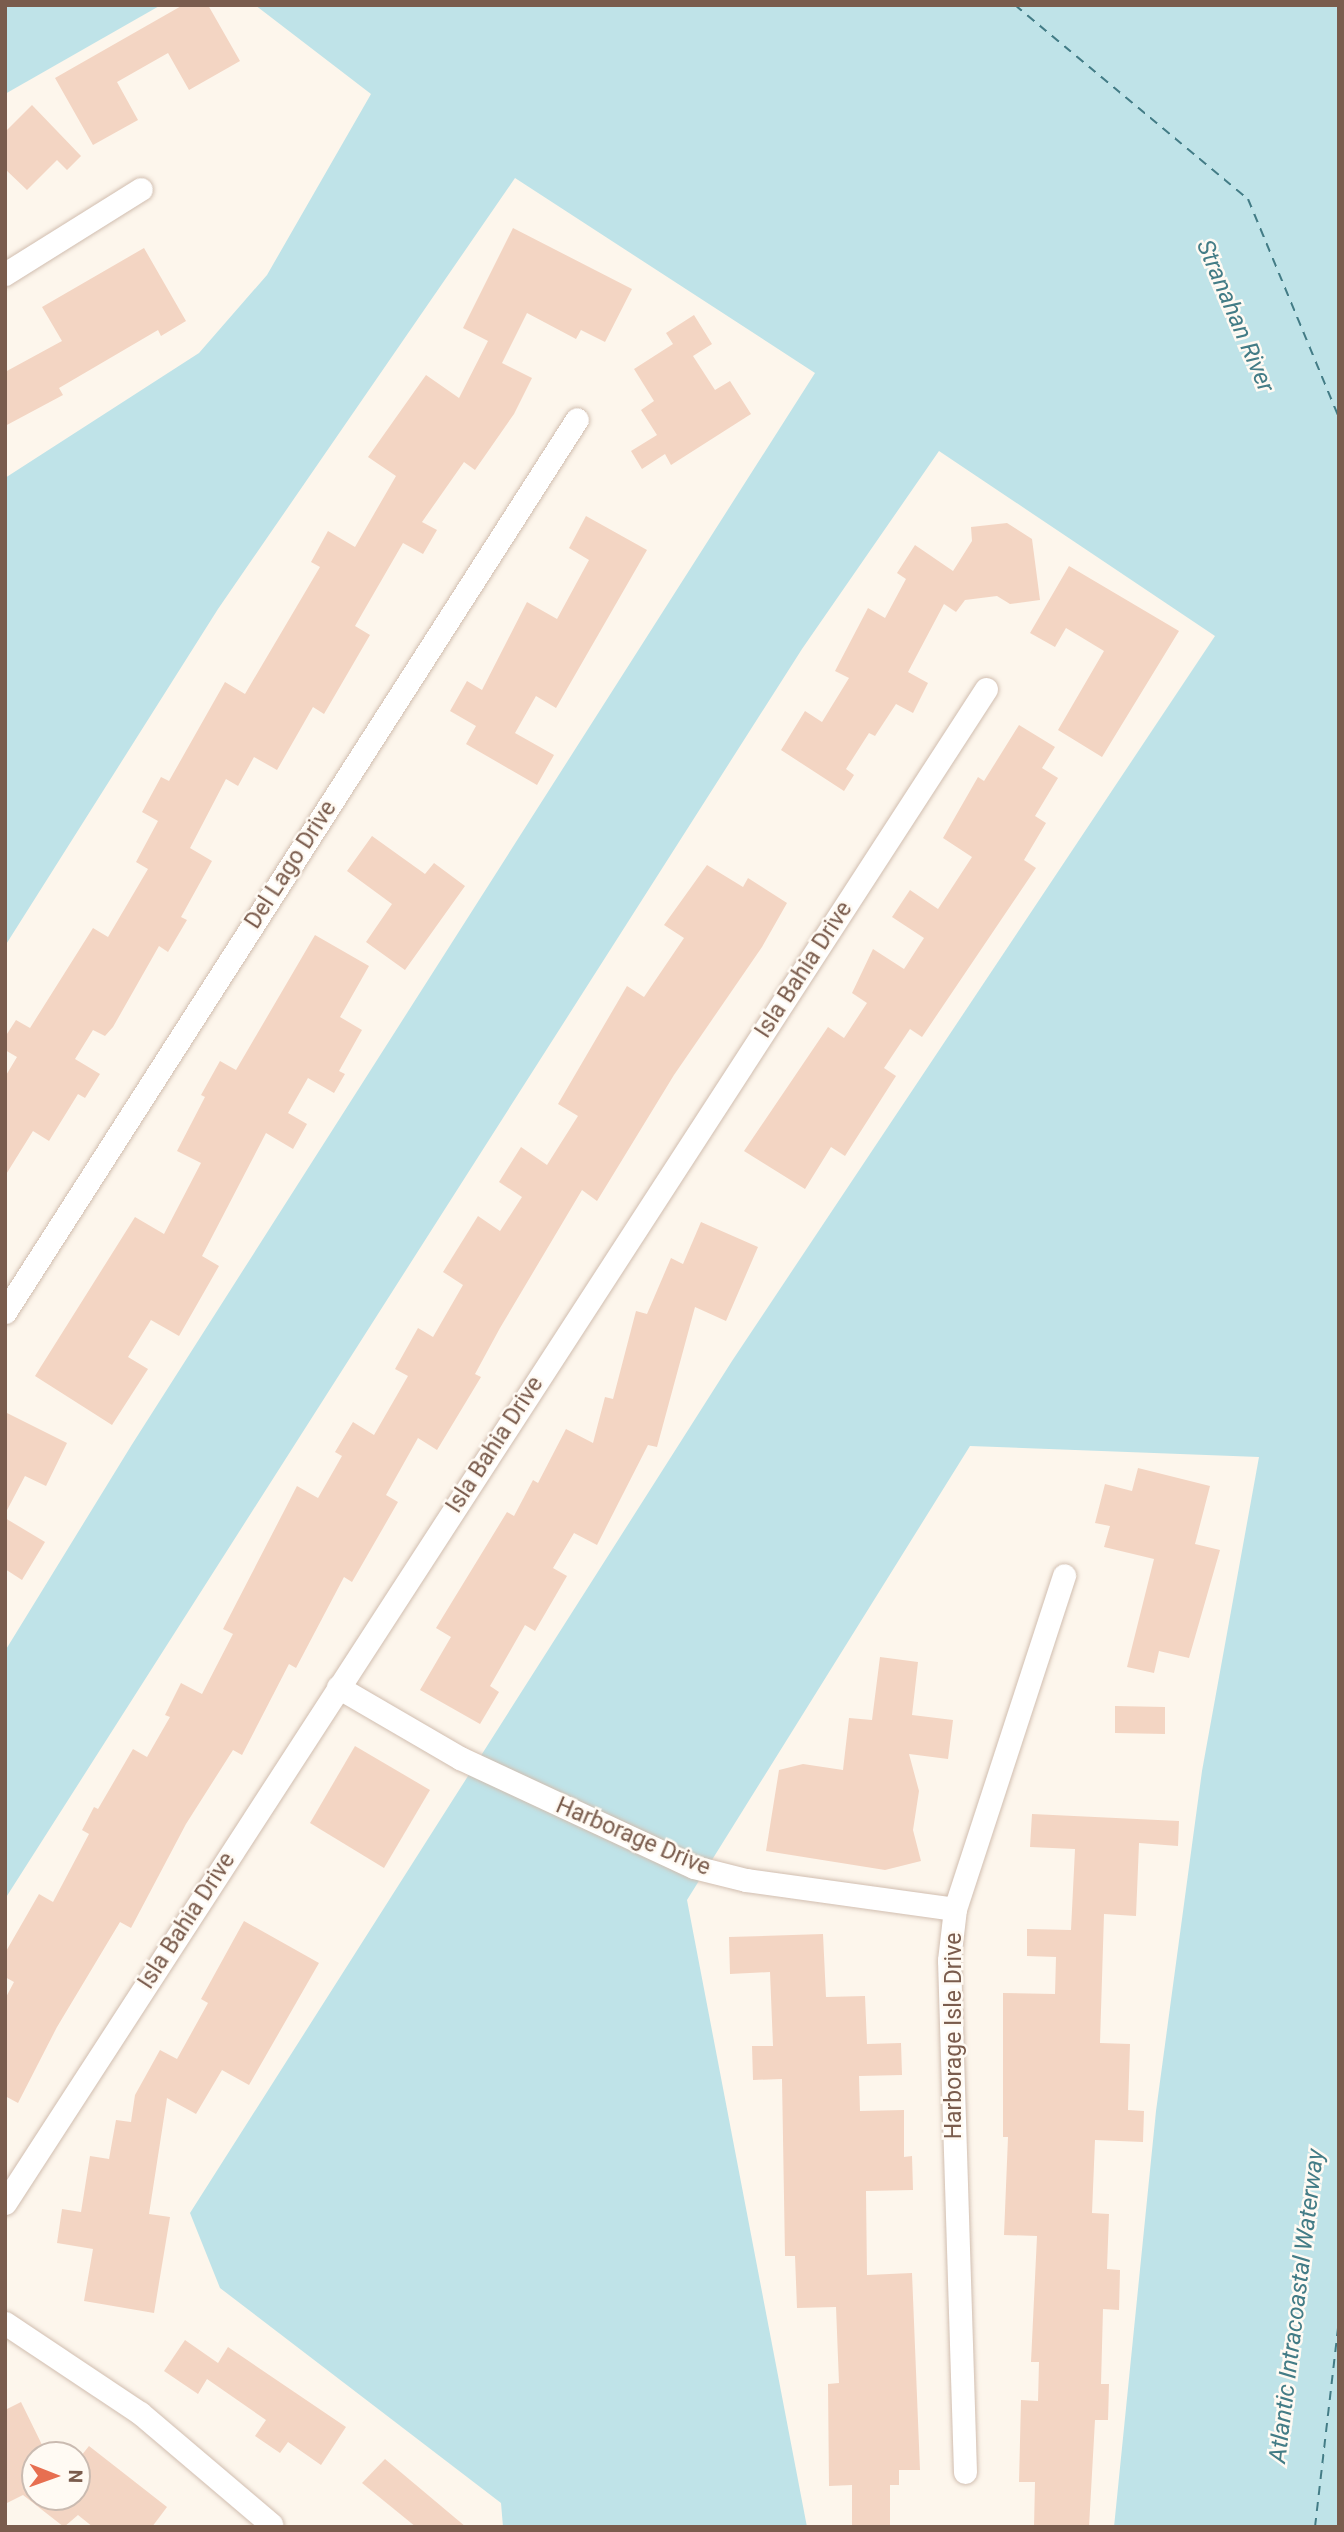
<!DOCTYPE html>
<html>
<head>
<meta charset="utf-8">
<style>
	body { margin:0 }
	#map { position:relative; width:1344px; height:2532px; overflow:hidden; background:#fdf6ec; font-family:Roboto,sans-serif }
	div>[style] { position:absolute }
	[style*='--x'] { left:calc(var(--x)*1px); top:calc(var(--y)*1px); width:calc(var(--w)*1px); rotate:calc(var(--a)*1deg) }
	.water>* { inset:0; background:#bfe3e8 }
	.ferry>* { height:2px; margin-top:-1px; transform-origin:0; background:repeating-linear-gradient(90deg,#437c86 0 9px,transparent 0 16px) }
	.building>* { inset:0; background:#f3d5c3 }
	.roads { filter:drop-shadow(0 0 2px #d1beb0) drop-shadow(0 0 2px #d1beb0) }
	.minor>* { height:23px; margin:-11.5px; padding:0 11.5px; transform-origin:11.5px; border-radius:11.5px; background:#fff }
	span { translate:-50% -50%; white-space:nowrap; text-align:center; line-height:1.15; -webkit-text-stroke:5px #fffaf3; paint-order:stroke }
	.street-label { font-size:23px; color:#7a5c4d }
	.water-label { font-size:24px; color:#437c86; font-style:italic }
	.frame { position:absolute; inset:0; border:7px solid #7a5c4d; pointer-events:none }
	.north { position:absolute; left:21px; top:2441px; width:70px; height:70px; box-sizing:border-box; background:#fffaf3; border:2px solid #cabbb1; border-radius:50%; rotate:91deg; font-size:19px; font-weight:700; line-height:28px; text-align:center; color:#7a5c4d }
	.north::after { content:''; display:block; margin:auto; width:24px; height:32px; background:#e76f51; clip-path:polygon(50% 0,100% 100%,50% 72%,0 100%) }
</style>
</head>
<body>
<div id="map">
	<div class="water">
		<div style="clip-path:polygon(5px 5px,161px 5px,5px 94px)"></div>
		<div style="clip-path:polygon(255px 5px,1339px 5px,1339px 2527px,1114px 2527px,1156px 2111px,1202px 1771px,1259px 1457px,970px 1446px,687px 1900px,807px 2527px,503px 2527px,501px 2503px,220px 2288px,190px 2213px,732px 1361px,1215px 636px,939px 451px,802px 649px,5px 1899px,5px 1651px,131px 1446px,815px 373px,515px 178px,218px 609px,5px 946px,5px 478px,199px 353px,267px 275px,371px 94px)"></div>
	</div>
	<div class="ferry">
		<div style="--x:1015;--y:5;--w:303;--a:39.8"></div>
		<div style="--x:1248;--y:199;--w:237;--a:67.4"></div>
		<div style="--x:1315;--y:2527;--w:207;--a:-83.4"></div>
	</div>
	<div class="building">
		<div style="clip-path:polygon(183px 5px,208px 5px,240px 61px,189px 90px,168px 53px,117px 82px,138px 120px,93px 145px,55px 78px)"></div>
		<div style="clip-path:polygon(32px 105px,81px 156px,67px 170px,57px 160px,27px 190px,5px 169px,5px 132px)"></div>
		<div style="clip-path:polygon(513px 228px,632px 289px,605px 342px,581px 330px,576px 339px,527px 313px,502px 363px,532px 378px,514px 414px,475px 470px,464px 462px,422px 522px,437px 530px,423px 554px,403px 543px,355px 626px,370px 635px,324px 714px,313px 707px,277px 770px,254px 757px,238px 786px,226px 779px,190px 848px,212px 861px,181px 917px,187px 920px,168px 952px,159px 946px,113px 1027px,105px 1036px,93px 1030px,75px 1059px,100px 1074px,85px 1098px,78px 1094px,49px 1141px,33px 1131px,5px 1176px,5px 1077px,17px 1057px,5px 1050px,5px 1037px,16px 1020px,30px 1028px,93px 928px,108px 937px,148px 869px,136px 862px,158px 821px,142px 812px,161px 777px,169px 781px,225px 682px,245px 694px,320px 567px,311px 562px,328px 531px,355px 547px,396px 476px,368px 457px,426px 375px,459px 398px,488px 341px,463px 328px)"></div>
		<div style="clip-path:polygon(144px 248px,186px 321px,161px 336px,158px 330px,59px 388px,63px 395px,5px 426px,5px 372px,62px 341px,42px 307px)"></div>
		<div style="clip-path:polygon(694px 315px,712px 344px,693px 356px,715px 390px,730px 381px,751px 414px,671px 465px,665px 454px,642px 469px,631px 451px,657px 435px,641px 410px,654px 401px,634px 369px,673px 344px,666px 333px)"></div>
		<div style="clip-path:polygon(586px 516px,647px 550px,556px 708px,536px 696px,515px 733px,554px 755px,537px 785px,466px 744px,476px 726px,450px 711px,467px 681px,482px 690px,527px 602px,557px 619px,589px 560px,569px 548px)"></div>
		<div style="clip-path:polygon(1007px 523px,1032px 539px,1040px 600px,1010px 604px,997px 596px,965px 600px,956px 612px,944px 604px,908px 672px,928px 683px,913px 713px,896px 704px,875px 736px,869px 733px,846px 769px,854px 775px,844px 791px,781px 750px,805px 711px,822px 722px,849px 678px,835px 671px,868px 608px,885px 618px,906px 579px,897px 573px,915px 545px,953px 571px,972px 541px,971px 527px)"></div>
		<div style="clip-path:polygon(1069px 566px,1179px 631px,1102px 757px,1058px 730px,1104px 651px,1066px 628px,1055px 647px,1030px 633px)"></div>
		<div style="clip-path:polygon(1019px 725px,1055px 747px,1042px 768px,1058px 778px,1035px 816px,1046px 823px,1024px 860px,1036px 868px,922px 1037px,910px 1029px,884px 1068px,896px 1076px,845px 1156px,831px 1147px,805px 1189px,744px 1151px,828px 1027px,844px 1038px,867px 1003px,852px 993px,873px 949px,904px 969px,924px 938px,892px 917px,910px 890px,938px 909px,972px 857px,943px 838px,978px 777px,984px 781px)"></div>
		<div style="clip-path:polygon(372px 836px,425px 874px,434px 863px,465px 886px,405px 970px,366px 942px,392px 904px,347px 871px)"></div>
		<div style="clip-path:polygon(707px 865px,743px 887px,748px 878px,787px 903px,762px 947px,674px 1075px,597px 1201px,582px 1190px,500px 1328px,475px 1374px,481px 1377px,437px 1450px,418px 1438px,386px 1495px,398px 1502px,352px 1582px,344px 1577px,296px 1668px,289px 1664px,242px 1755px,233px 1750px,186px 1824px,131px 1928px,120px 1922px,57px 2027px,18px 2103px,5px 2096px,5px 1999px,14px 1982px,5px 1977px,5px 1953px,39px 1894px,53px 1902px,89px 1834px,82px 1830px,94px 1807px,98px 1809px,133px 1749px,147px 1757px,170px 1717px,165px 1715px,181px 1683px,202px 1694px,233px 1634px,223px 1629px,297px 1486px,318px 1498px,342px 1456px,335px 1452px,353px 1422px,374px 1435px,408px 1376px,395px 1369px,418px 1328px,433px 1337px,463px 1285px,443px 1272px,478px 1216px,500px 1231px,522px 1197px,499px 1182px,521px 1147px,547px 1165px,578px 1116px,558px 1104px,627px 986px,644px 997px,684px 938px,664px 925px)"></div>
		<div style="clip-path:polygon(315px 935px,369px 966px,340px 1017px,362px 1030px,339px 1071px,345px 1074px,334px 1093px,308px 1078px,288px 1113px,307px 1124px,293px 1149px,266px 1133px,202px 1256px,219px 1266px,179px 1336px,151px 1320px,128px 1357px,148px 1369px,112px 1425px,35px 1376px,135px 1217px,164px 1234px,201px 1163px,177px 1151px,205px 1097px,201px 1095px,220px 1061px,236px 1070px)"></div>
		<div style="clip-path:polygon(701px 1222px,758px 1247px,726px 1321px,695px 1307px,657px 1447px,648px 1445px,597px 1545px,574px 1533px,553px 1568px,567px 1576px,535px 1631px,525px 1625px,490px 1686px,499px 1692px,480px 1724px,420px 1690px,451px 1637px,436px 1628px,507px 1512px,514px 1516px,533px 1480px,538px 1483px,566px 1429px,593px 1443px,605px 1397px,613px 1399px,636px 1311px,647px 1314px,671px 1258px,683px 1264px)"></div>
		<div style="clip-path:polygon(5px 1412px,67px 1443px,46px 1486px,25px 1476px,5px 1514px)"></div>
		<div style="clip-path:polygon(1138px 1468px,1210px 1486px,1195px 1544px,1220px 1550px,1189px 1658px,1159px 1651px,1154px 1673px,1127px 1667px,1154px 1559px,1104px 1547px,1110px 1526px,1095px 1523px,1105px 1484px,1132px 1491px)"></div>
		<div style="clip-path:polygon(5px 1518px,45px 1542px,22px 1580px,5px 1569px)"></div>
		<div style="clip-path:polygon(880px 1657px,918px 1662px,912px 1715px,953px 1720px,948px 1759px,909px 1754px,919px 1791px,913px 1830px,921px 1861px,885px 1870px,766px 1851px,779px 1770px,803px 1764px,843px 1770px,849px 1718px,872px 1720px)"></div>
		<div style="clip-path:polygon(1115px 1706px,1165px 1707px,1165px 1734px,1115px 1733px)"></div>
		<div style="clip-path:polygon(355px 1746px,430px 1790px,384px 1868px,310px 1823px)"></div>
		<div style="clip-path:polygon(1032px 1814px,1179px 1821px,1178px 1846px,1139px 1843px,1136px 1916px,1104px 1914px,1100px 2043px,1130px 2044px,1128px 2110px,1144px 2111px,1143px 2142px,1095px 2140px,1092px 2213px,1109px 2214px,1107px 2269px,1120px 2270px,1119px 2310px,1103px 2309px,1101px 2384px,1109px 2384px,1108px 2420px,1095px 2420px,1089px 2527px,1034px 2527px,1035px 2482px,1019px 2482px,1021px 2400px,1038px 2401px,1039px 2362px,1031px 2362px,1037px 2236px,1004px 2235px,1008px 2137px,1003px 2137px,1003px 1993px,1055px 1994px,1056px 1957px,1027px 1956px,1027px 1929px,1071px 1930px,1075px 1849px,1030px 1847px)"></div>
		<div style="clip-path:polygon(244px 1921px,319px 1963px,249px 2085px,222px 2070px,196px 2114px,167px 2098px,149px 2214px,170px 2217px,154px 2313px,84px 2301px,93px 2249px,57px 2243px,62px 2209px,81px 2212px,90px 2156px,109px 2159px,116px 2120px,131px 2122px,135px 2095px,160px 2050px,177px 2059px,208px 2003px,201px 1999px)"></div>
		<div style="clip-path:polygon(823px 1934px,826px 1997px,865px 1996px,867px 2044px,901px 2043px,902px 2075px,859px 2076px,860px 2111px,904px 2110px,904px 2157px,912px 2156px,913px 2190px,866px 2191px,867px 2275px,912px 2273px,920px 2470px,899px 2470px,899px 2485px,890px 2485px,890px 2527px,852px 2527px,852px 2485px,829px 2486px,828px 2384px,839px 2383px,836px 2307px,797px 2308px,795px 2256px,785px 2256px,782px 2079px,753px 2080px,752px 2046px,773px 2046px,770px 1972px,730px 1974px,729px 1937px)"></div>
		<div style="clip-path:polygon(185px 2340px,218px 2363px,228px 2347px,346px 2427px,321px 2465px,288px 2442px,280px 2453px,255px 2436px,266px 2420px,207px 2379px,198px 2394px,164px 2371px)"></div>
		<div style="clip-path:polygon(21px 2402px,47px 2455px,35px 2455px,35px 2497px,77px 2497px,77px 2461px,89px 2446px,167px 2507px,152px 2527px,93px 2527px,78px 2515px,64px 2527px,23px 2495px,5px 2504px,5px 2410px)"></div>
		<div style="clip-path:polygon(385px 2459px,466px 2527px,416px 2527px,362px 2483px)"></div>
	</div>
	<div class="roads">
		<div class="minor">
			<div style="--x:5;--y:274;--w:160;--a:-32"></div>
			<div style="--x:5;--y:1312;--w:1060;--a:-57.36"></div>
			<div style="--x:338;--y:1687;--w:141;--a:30.2"></div>
			<div style="--x:460;--y:1758;--w:258;--a:25"></div>
			<div style="--x:694;--y:1867;--w:54;--a:14"></div>
			<div style="--x:746;--y:1880;--w:211;--a:7.9"></div>
			<div style="--x:5;--y:2203;--w:1804;--a:-57.06"></div>
			<div style="--x:5;--y:2323;--w:162;--a:33.7"></div>
			<div style="--x:140;--y:2413;--w:172;--a:40.3"></div>
			<div style="--x:965;--y:2472;--w:512;--a:-91.79"></div>
			<div style="--x:949;--y:1960;--w:51;--a:-83.3"></div>
			<div style="--x:955;--y:1909;--w:351;--a:-71.9"></div>
		</div>
	</div>
	<div class="street-label">
		<span style="left:291px;top:865px;rotate:-57deg">Del Lago Drive</span>
		<span style="left:804px;top:970px;rotate:-57deg">Isla Bahia Drive</span>
		<span style="left:495px;top:1445px;rotate:-57deg">Isla Bahia Drive</span>
		<span style="left:633px;top:1837px;rotate:23deg">Harborage Drive</span>
		<span style="left:187px;top:1921px;rotate:-57deg">Isla Bahia Drive</span>
		<span style="left:954px;top:2036px;rotate:-90deg">Harborage Isle Drive</span>
	</div>
	<div class="water-label">
		<span style="left:1235px;top:316px;rotate:67deg">Stranahan River</span>
		<span style="left:1297px;top:2306px;rotate:-83deg">Atlantic Intracoastal Waterway</span>
	</div>
	<div class="frame"></div>
	<div class="north">N</div>
</div>
</body>
</html>
